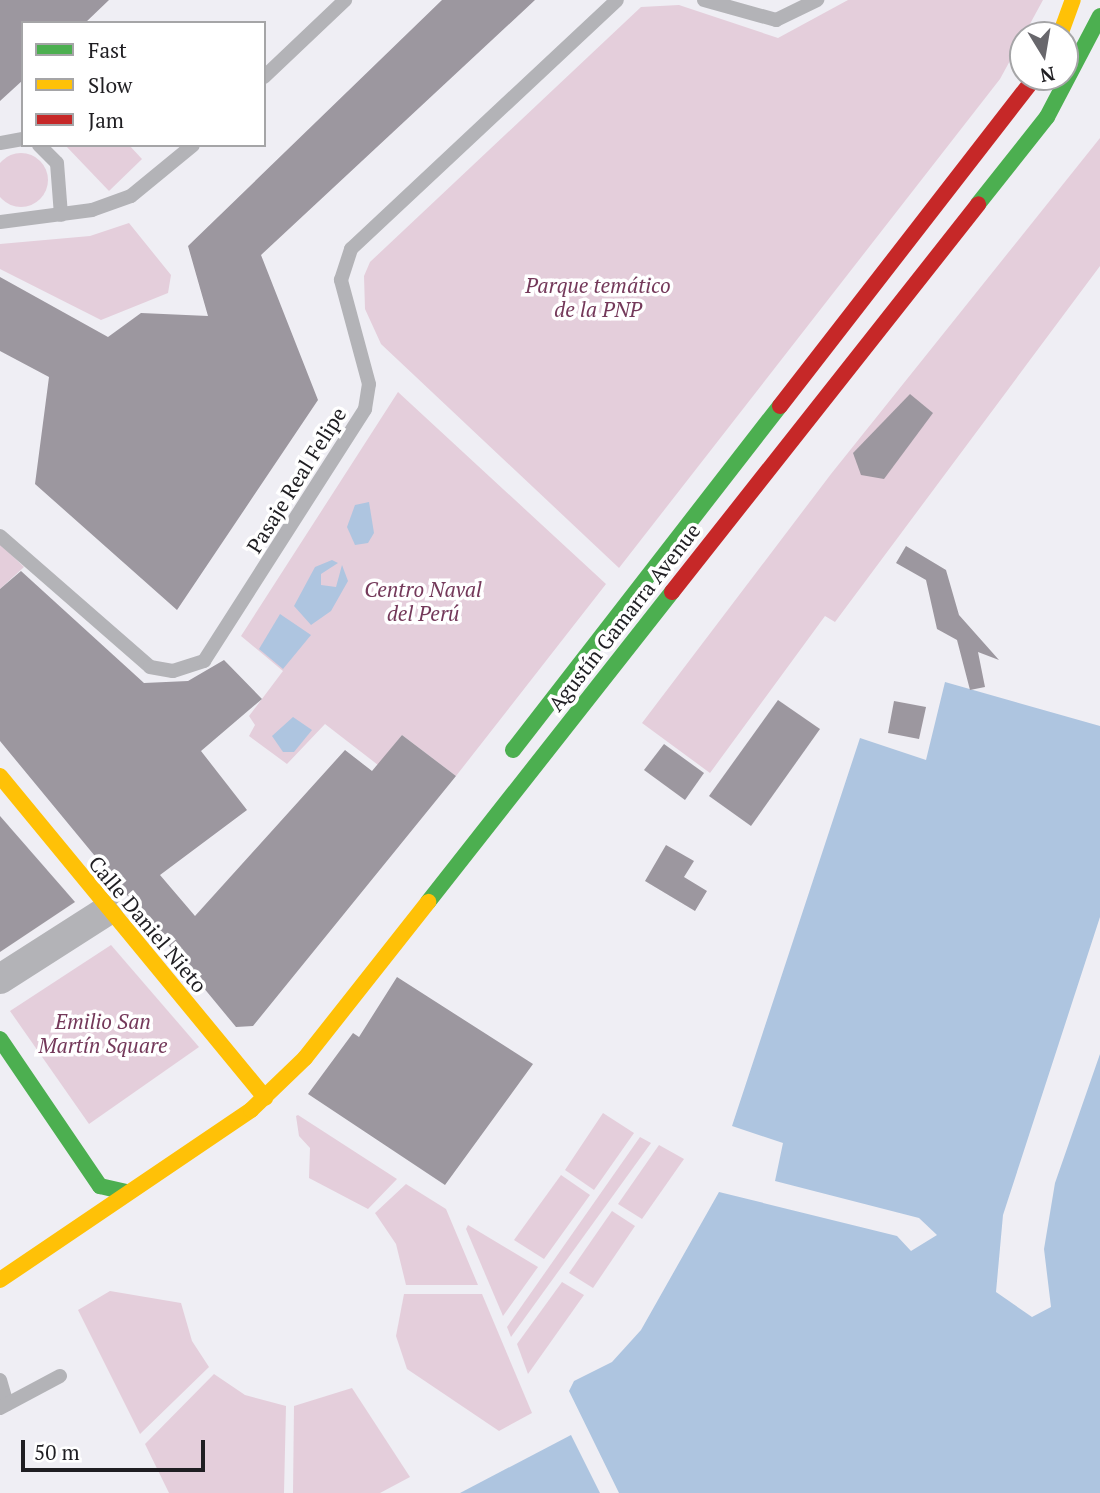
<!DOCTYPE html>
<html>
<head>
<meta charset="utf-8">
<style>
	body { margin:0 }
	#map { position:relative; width:1100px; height:1493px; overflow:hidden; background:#efeef4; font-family:"PT Serif",serif }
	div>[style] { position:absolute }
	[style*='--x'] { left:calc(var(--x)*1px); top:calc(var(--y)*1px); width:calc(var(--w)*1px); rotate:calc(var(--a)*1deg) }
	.green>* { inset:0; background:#e4cedb }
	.round { border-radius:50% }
	.water>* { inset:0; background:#aec5e0 }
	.building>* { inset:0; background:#9c979f }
	.lane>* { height:14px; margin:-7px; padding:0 7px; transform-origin:7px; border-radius:7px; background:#b3b3b7 }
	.street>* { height:30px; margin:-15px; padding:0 15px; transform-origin:15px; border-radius:15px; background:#b3b3b7 }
	.fast>* { height:16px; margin:-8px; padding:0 8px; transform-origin:8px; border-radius:8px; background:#4caf50 }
	.slow>* { height:16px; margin:-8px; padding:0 8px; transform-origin:8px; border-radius:8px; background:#ffc107 }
	.jam>* { height:16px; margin:-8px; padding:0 8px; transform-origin:8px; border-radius:8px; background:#c62828 }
	span { translate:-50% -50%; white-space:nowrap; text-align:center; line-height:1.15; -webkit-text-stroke:7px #fff; paint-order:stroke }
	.park-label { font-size:21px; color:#74395a; font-style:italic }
	.street-label { font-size:21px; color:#1f1e22 }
	.legend { position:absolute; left:21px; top:21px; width:245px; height:126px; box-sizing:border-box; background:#fff; border:2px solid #a5a5a7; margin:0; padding:9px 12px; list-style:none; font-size:21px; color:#1f1e22 }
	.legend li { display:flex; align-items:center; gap:14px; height:35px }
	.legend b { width:35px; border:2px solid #a5a5a7 }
	.north { position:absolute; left:1009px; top:21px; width:70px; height:70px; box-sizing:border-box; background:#fff; border:2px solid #a5a5a7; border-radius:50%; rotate:169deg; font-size:19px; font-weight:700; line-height:28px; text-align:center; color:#1f1e22 }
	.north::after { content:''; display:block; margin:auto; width:24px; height:32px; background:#68676c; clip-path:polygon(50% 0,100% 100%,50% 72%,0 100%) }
	.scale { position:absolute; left:21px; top:1440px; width:184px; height:32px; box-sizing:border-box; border:4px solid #1f1e22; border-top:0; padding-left:9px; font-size:21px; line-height:24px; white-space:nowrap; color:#1f1e22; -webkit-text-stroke:5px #fff; paint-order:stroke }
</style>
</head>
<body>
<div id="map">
	<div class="green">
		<div style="clip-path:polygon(848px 0,1043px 0,1000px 79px,619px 568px,381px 344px,365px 309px,364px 276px,370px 262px,641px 7px,679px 5px,778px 38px)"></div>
		<div style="clip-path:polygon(1100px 138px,1100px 266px,835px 622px,825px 616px,710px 773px,642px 723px,831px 474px)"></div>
		<div style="clip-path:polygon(65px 145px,129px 145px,142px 159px,109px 191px)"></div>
		<div class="round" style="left:-6px;top:153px;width:54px;height:54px"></div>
		<div style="clip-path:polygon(129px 223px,171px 275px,168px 293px,101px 320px,0 269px,0 244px,90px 236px)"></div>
		<div style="clip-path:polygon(398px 392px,606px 584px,456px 776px,402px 735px,378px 765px,325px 724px,287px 764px,249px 736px,255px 725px,249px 716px,283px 671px,241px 636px)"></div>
		<div style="clip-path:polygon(0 544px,24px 567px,0 589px)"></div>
		<div style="clip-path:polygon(111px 945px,199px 1047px,89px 1124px,10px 1011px)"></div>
		<div style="clip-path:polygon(603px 1113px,634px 1133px,594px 1190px,565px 1170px)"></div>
		<div style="clip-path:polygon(296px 1116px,298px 1115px,397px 1179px,368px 1209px,309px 1178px,310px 1148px,299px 1136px)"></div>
		<div style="clip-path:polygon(640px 1137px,651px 1143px,511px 1337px,507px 1327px)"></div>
		<div style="clip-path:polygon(659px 1145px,684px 1159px,642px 1219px,618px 1204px)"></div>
		<div style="clip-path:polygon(561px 1175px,590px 1195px,544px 1259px,514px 1240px)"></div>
		<div style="clip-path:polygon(406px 1184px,446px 1209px,478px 1285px,406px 1285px,396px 1244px,375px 1213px)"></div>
		<div style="clip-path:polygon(612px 1211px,635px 1226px,593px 1288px,569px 1273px)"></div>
		<div style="clip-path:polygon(468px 1225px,538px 1267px,503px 1316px,466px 1229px)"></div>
		<div style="clip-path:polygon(562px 1282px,584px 1295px,528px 1374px,517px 1344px)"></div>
		<div style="clip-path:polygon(110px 1291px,181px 1303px,192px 1341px,209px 1367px,140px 1434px,78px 1310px)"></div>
		<div style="clip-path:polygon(404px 1294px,482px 1294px,532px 1413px,499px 1431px,407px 1369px,396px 1336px)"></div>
		<div style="clip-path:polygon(214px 1374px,245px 1395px,286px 1406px,284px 1493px,169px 1493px,145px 1444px)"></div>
		<div style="clip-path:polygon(352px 1388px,410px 1477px,380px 1493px,293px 1493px,294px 1406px)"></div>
	</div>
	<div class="water">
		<div style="clip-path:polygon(369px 502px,374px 533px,368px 543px,355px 545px,347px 527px,355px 505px)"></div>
		<div style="clip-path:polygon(332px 560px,338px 563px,321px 574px,321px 585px,336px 587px,342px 565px,348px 581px,331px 611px,311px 625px,294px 606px,315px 567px)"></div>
		<div style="clip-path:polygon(280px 614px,311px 635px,283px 669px,259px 649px)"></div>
		<div style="clip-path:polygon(945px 682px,1100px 726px,1100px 917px,1003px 1215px,996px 1292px,1032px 1317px,1051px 1307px,1044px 1249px,1055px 1183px,1100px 1054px,1100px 1493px,619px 1493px,569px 1391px,574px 1381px,612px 1362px,641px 1330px,719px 1192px,897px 1236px,911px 1251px,937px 1235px,919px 1218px,775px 1181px,783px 1143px,732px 1126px,860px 738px,926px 760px)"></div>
		<div style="clip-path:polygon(293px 717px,312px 730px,294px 752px,283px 752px,272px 736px)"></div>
		<div style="clip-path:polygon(571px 1435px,600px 1493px,460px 1493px)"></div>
	</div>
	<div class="building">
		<div style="clip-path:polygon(0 0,109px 0,85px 23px,23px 23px,23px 80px,0 101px)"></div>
		<div style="clip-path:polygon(442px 0,535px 0,261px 255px,318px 400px,177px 610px,35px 484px,49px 377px,0 351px,0 277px,108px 337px,141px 313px,208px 316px,188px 246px)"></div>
		<div style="clip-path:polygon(910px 394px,933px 413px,884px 479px,861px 475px,853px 453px)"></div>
		<div style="clip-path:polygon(906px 546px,946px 570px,959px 615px,999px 660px,978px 652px,985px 687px,970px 690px,957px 640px,937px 629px,926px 580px,896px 563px)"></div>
		<div style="clip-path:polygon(21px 571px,144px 683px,188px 681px,224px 660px,262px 699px,201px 751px,247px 810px,160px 875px,195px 916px,345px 750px,372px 771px,402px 735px,456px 776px,253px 1026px,236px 1027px,0 741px,0 589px)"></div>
		<div style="clip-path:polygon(778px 700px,820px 729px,751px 826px,709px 796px)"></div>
		<div style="clip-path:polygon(894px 701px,926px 707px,919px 739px,888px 733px)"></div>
		<div style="clip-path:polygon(664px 744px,704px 773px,685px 800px,644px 770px)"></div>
		<div style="clip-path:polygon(0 816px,75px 902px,0 952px)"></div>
		<div style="clip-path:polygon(666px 845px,694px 861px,684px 877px,707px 891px,695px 911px,645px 881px)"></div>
		<div style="clip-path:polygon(397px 977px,533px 1064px,445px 1185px,308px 1094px,353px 1033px,359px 1037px)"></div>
	</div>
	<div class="lane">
		<div style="--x:704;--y:0;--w:75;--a:15.5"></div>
		<div style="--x:776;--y:20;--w:46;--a:-26"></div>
		<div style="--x:264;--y:77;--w:112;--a:-43.5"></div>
		<div style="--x:0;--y:143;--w:23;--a:-10"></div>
		<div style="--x:39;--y:145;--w:25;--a:45"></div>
		<div style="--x:57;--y:163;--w:52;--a:85.6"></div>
		<div style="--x:0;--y:222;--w:93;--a:-7.4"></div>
		<div style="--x:92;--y:210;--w:41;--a:-19.7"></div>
		<div style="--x:131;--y:196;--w:80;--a:-39.4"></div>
		<div style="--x:0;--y:536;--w:199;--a:41.1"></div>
		<div style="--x:150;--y:667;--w:23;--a:10"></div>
		<div style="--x:173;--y:671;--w:33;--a:-18"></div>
		<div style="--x:204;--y:661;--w:299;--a:-57.4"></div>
		<div style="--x:365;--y:409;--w:25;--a:-81"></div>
		<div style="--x:369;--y:384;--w:108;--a:-105.1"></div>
		<div style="--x:341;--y:280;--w:33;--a:-72"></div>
		<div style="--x:351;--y:249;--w:364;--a:-43.1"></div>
		<div style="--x:0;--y:1380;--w:25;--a:74"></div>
		<div style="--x:0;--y:1408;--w:68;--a:-28.1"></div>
	</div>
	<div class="street">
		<div style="--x:0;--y:979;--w:128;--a:-32.6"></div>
	</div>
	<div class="fast">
		<div style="--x:978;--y:204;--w:111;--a:-51.6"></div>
		<div style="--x:1047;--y:117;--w:114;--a:-62.3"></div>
		<div style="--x:513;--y:750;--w:435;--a:-52.2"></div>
		<div style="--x:428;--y:902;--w:395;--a:-51.8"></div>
		<div style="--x:0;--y:1039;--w:178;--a:55.8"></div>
		<div style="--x:100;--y:1186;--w:26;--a:13"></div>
	</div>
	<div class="slow">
		<div style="--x:1060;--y:35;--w:37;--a:-70"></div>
		<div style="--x:0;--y:776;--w:417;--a:50.5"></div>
		<div style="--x:0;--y:1280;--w:303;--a:-34.1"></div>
		<div style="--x:251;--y:1110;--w:75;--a:-43.9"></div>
		<div style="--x:305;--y:1058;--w:199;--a:-51.7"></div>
	</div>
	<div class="jam">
		<div style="--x:780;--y:406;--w:416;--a:-52.2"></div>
		<div style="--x:672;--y:592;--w:494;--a:-51.7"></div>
	</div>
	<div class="park-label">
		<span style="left:598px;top:297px">Parque temático<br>de la PNP</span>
		<span style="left:423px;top:601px">Centro Naval<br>del Perú</span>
		<span style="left:103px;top:1033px">Emilio San<br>Martín Square</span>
	</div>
	<div class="street-label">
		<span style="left:296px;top:480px;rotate:-58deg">Pasaje Real Felipe</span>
		<span style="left:624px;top:617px;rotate:-52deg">Agustín Gamarra Avenue</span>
		<span style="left:148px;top:924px;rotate:50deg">Calle Daniel Nieto</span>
	</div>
	<ul class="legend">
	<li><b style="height:9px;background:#4caf50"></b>Fast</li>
	<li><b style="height:9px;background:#ffc107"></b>Slow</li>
	<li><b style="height:9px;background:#c62828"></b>Jam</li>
	</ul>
	<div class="north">N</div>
	<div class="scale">50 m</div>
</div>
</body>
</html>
